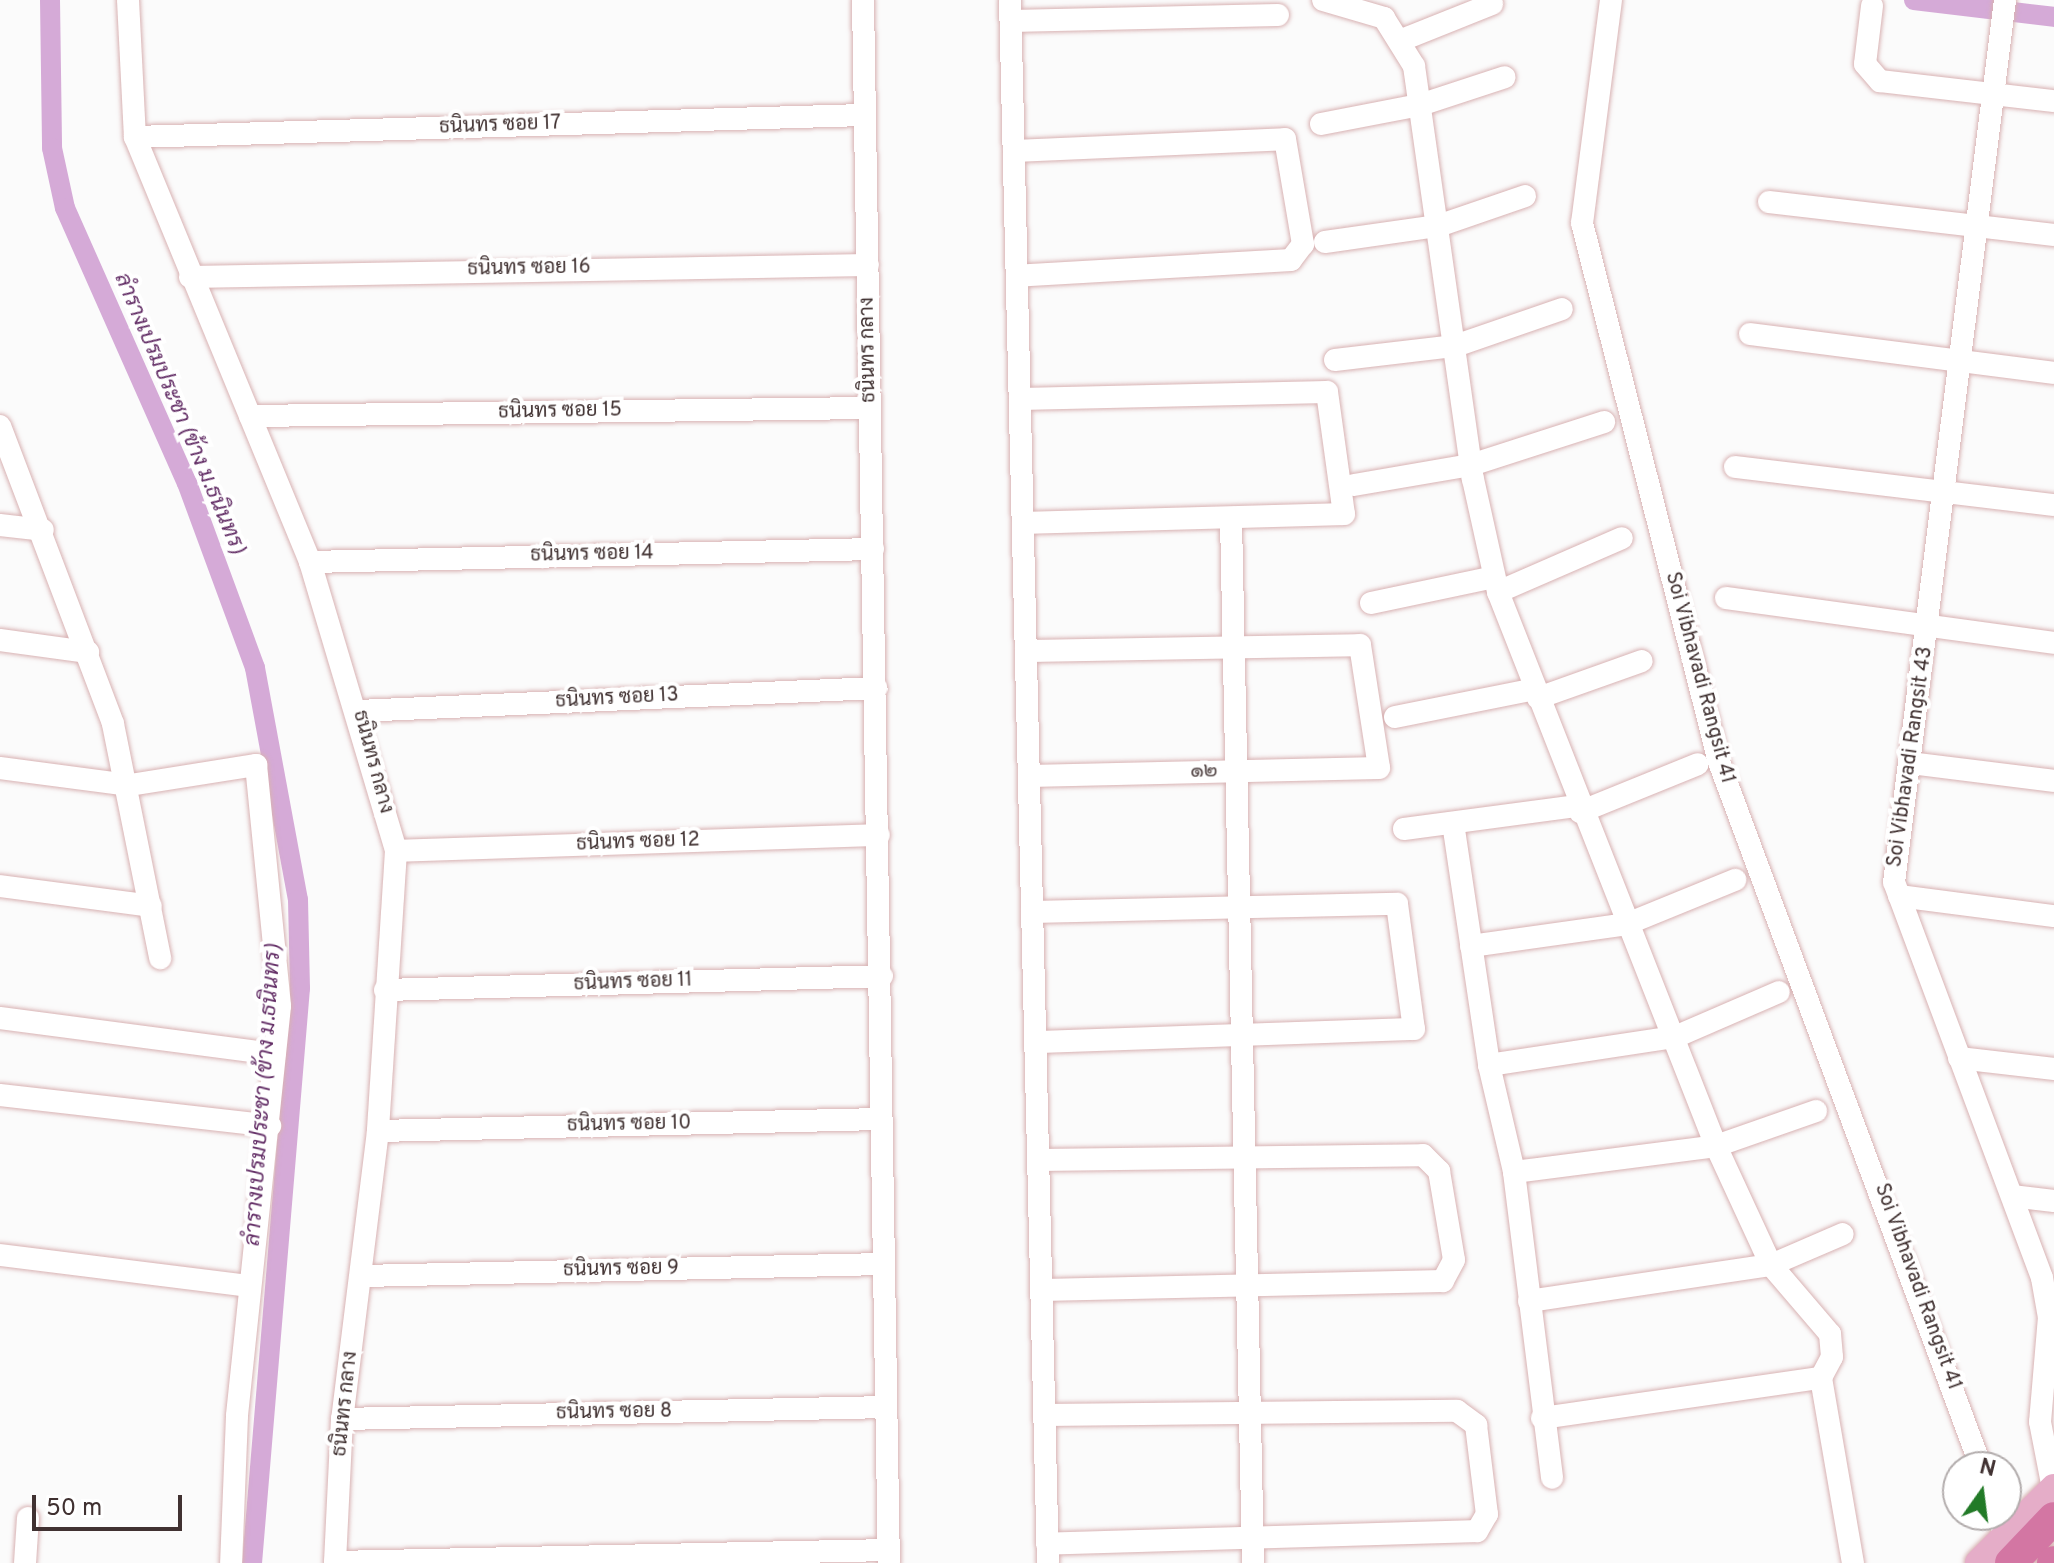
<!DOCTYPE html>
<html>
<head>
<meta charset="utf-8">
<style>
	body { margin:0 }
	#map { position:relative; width:2054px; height:1563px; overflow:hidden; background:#fbfbfb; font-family:Overpass,Sarabun,sans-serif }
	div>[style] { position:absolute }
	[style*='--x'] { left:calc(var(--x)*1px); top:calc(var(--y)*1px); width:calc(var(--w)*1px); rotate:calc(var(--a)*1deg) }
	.canal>* { height:20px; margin:-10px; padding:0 10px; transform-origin:10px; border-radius:10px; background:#d5aad7 }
	.roads { filter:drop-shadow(0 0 2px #d8b2b3) drop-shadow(0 0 2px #d8b2b3) }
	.minor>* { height:22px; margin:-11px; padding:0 11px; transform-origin:11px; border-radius:11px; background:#fff }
	.major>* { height:28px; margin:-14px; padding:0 14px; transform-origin:14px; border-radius:14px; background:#e5adc8 }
	.highway>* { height:32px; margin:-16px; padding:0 16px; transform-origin:16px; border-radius:16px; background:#d376a3 }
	span { translate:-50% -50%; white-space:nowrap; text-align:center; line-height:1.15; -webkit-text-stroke:8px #fff; paint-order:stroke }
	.street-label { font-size:20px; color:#403131 }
	.water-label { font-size:22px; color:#632e66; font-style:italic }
	.north { position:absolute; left:1942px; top:1451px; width:80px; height:80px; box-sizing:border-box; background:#fff; border:2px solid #b3adad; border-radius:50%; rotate:14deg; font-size:22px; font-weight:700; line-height:32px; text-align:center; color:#403131 }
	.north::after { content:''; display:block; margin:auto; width:28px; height:36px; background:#227a27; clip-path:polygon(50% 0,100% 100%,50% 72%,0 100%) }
	.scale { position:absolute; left:32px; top:1495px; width:150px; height:36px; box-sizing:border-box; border:4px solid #403131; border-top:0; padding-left:10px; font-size:24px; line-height:28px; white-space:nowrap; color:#403131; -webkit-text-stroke:6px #fff; paint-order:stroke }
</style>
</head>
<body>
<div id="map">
	<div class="canal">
		<div style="--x:50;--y:0;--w:148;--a:89.2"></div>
		<div style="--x:52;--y:148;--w:61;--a:77.8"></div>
		<div style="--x:65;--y:208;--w:301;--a:66.1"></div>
		<div style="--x:187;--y:483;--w:197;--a:69.8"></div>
		<div style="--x:255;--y:668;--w:236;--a:79.5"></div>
		<div style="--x:298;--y:900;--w:88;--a:88.7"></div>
		<div style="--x:300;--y:988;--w:577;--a:94.77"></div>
		<div style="--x:1914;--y:0;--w:141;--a:6.9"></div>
	</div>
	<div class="roads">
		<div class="minor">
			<div style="--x:128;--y:0;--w:137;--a:87.1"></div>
			<div style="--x:135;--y:137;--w:460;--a:67.6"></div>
			<div style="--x:310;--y:562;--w:302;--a:73.4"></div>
			<div style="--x:396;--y:851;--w:281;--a:93.7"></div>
			<div style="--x:378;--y:1131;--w:290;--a:97.1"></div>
			<div style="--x:342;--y:1419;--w:144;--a:92.8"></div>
			<div style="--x:863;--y:0;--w:1563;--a:89.05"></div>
			<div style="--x:1010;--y:0;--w:1563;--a:88.61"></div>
			<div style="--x:1323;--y:0;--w:64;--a:16.4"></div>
			<div style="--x:1384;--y:18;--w:57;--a:58"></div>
			<div style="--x:1414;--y:66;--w:417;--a:81.9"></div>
			<div style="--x:1473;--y:479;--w:116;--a:77.5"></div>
			<div style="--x:1498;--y:592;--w:595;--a:68.52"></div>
			<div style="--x:1716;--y:1146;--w:131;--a:65.2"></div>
			<div style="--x:1771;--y:1265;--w:91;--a:49.5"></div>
			<div style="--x:1830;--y:1334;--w:23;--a:85"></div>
			<div style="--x:1832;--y:1357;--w:24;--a:118"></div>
			<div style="--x:1821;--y:1378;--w:188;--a:80.2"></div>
			<div style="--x:1611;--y:0;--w:225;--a:97.4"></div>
			<div style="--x:1582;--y:223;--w:556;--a:75.74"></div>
			<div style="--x:1719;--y:762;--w:752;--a:69.61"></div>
			<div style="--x:2005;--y:0;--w:889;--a:97.17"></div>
			<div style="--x:1894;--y:882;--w:423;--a:69.5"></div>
			<div style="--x:2042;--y:1278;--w:40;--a:80"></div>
			<div style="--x:2049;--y:1317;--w:105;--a:94.9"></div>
			<div style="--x:2040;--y:1422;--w:68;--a:79"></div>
			<div style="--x:1872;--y:6;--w:58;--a:96.9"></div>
			<div style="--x:1865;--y:64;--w:23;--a:49"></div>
			<div style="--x:1880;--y:81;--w:175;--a:6.6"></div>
			<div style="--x:1011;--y:21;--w:267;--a:-1.3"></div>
			<div style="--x:1402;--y:40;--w:97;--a:-21.8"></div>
			<div style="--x:1321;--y:124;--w:101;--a:-10.9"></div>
			<div style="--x:1420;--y:105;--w:89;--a:-18.2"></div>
			<div style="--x:135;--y:137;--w:730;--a:-1.73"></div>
			<div style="--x:1014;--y:151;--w:271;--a:-2.5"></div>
			<div style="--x:1285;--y:139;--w:107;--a:80.3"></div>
			<div style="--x:1303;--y:244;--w:20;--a:127"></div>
			<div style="--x:1291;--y:260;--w:274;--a:176.7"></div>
			<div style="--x:1769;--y:202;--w:287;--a:6.6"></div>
			<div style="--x:1325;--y:242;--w:114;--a:-8.1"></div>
			<div style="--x:1438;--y:226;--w:92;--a:-19"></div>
			<div style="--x:190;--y:277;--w:678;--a:-1.01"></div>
			<div style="--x:1750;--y:334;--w:306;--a:7.3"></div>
			<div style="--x:1335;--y:360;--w:121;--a:-6.7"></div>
			<div style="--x:1455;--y:346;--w:113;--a:-19.1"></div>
			<div style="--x:1020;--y:399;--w:307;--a:-1.3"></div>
			<div style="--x:1327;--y:392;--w:123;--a:82.1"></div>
			<div style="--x:1344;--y:514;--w:321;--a:178.4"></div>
			<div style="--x:250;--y:416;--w:620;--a:-0.74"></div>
			<div style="--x:0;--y:426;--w:319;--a:69.2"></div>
			<div style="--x:113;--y:724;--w:239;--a:78.6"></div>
			<div style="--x:1735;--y:467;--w:321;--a:6.8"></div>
			<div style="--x:1354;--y:485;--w:119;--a:-9.7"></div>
			<div style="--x:1471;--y:465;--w:140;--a:-17.9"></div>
			<div style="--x:1231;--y:519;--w:1044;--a:88.79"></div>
			<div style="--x:0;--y:525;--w:43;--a:6.6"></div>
			<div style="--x:310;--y:562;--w:563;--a:-1.32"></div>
			<div style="--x:1498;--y:592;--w:135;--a:-23.5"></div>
			<div style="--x:1726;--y:598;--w:331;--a:7.8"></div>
			<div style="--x:1371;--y:603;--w:126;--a:-11.9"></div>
			<div style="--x:0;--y:640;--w:89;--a:7.8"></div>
			<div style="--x:1026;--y:651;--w:334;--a:-1"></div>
			<div style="--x:1360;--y:645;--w:124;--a:81.2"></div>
			<div style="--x:1379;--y:768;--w:350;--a:178.7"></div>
			<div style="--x:1538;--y:698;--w:110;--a:-19.6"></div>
			<div style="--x:358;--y:711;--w:519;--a:-2.54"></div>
			<div style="--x:1395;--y:717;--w:143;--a:-11.3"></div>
			<div style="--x:1910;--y:763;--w:145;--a:7.1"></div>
			<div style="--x:0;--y:768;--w:131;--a:7.5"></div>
			<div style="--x:130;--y:785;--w:128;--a:-9"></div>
			<div style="--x:256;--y:765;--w:242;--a:84.3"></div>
			<div style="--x:280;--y:1006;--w:412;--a:96"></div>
			<div style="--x:237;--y:1416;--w:147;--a:92.3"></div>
			<div style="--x:1580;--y:812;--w:127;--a:-22.1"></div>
			<div style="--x:1453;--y:823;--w:245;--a:81.5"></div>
			<div style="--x:1489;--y:1065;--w:110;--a:76.8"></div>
			<div style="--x:1514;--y:1172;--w:308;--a:82.9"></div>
			<div style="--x:1404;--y:829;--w:175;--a:-7.6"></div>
			<div style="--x:396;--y:851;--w:483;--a:-1.9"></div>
			<div style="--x:0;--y:886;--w:152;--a:7.5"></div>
			<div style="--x:1899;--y:896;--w:156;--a:7.4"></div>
			<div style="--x:1032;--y:912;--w:365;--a:-1.3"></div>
			<div style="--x:1397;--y:904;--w:126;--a:82.3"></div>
			<div style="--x:1414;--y:1029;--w:378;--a:178"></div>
			<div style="--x:1471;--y:946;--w:158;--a:-8"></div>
			<div style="--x:1627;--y:924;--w:117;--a:-22.2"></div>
			<div style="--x:385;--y:990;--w:497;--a:-1.6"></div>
			<div style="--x:0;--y:1018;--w:277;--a:7.5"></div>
			<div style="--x:1959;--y:1058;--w:96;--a:6.6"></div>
			<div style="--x:1489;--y:1065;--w:188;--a:-8.6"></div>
			<div style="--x:1675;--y:1037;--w:113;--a:-23.4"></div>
			<div style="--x:0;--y:1095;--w:272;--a:6.5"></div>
			<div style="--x:378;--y:1131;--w:501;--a:-1.37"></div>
			<div style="--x:1039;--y:1160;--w:384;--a:-0.7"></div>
			<div style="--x:1423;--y:1155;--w:23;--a:45"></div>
			<div style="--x:1439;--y:1171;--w:90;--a:80.4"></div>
			<div style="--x:1454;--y:1260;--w:24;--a:118"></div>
			<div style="--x:1443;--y:1281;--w:401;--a:178.7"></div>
			<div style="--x:1514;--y:1172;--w:204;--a:-7.3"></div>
			<div style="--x:1716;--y:1146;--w:106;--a:-19.3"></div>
			<div style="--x:2012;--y:1196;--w:42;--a:6.8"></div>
			<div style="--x:0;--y:1255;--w:251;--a:7.1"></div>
			<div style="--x:362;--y:1276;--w:519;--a:-1.32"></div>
			<div style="--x:1529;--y:1301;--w:245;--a:-8.5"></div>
			<div style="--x:1771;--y:1265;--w:78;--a:-23.3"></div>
			<div style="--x:1045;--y:1415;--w:412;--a:-0.6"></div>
			<div style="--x:1457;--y:1411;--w:24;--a:36"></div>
			<div style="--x:1476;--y:1425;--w:90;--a:83"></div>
			<div style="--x:1487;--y:1514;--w:20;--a:120"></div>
			<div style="--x:1477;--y:1531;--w:430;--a:178.3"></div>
			<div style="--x:1542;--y:1418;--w:282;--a:-8.2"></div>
			<div style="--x:342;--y:1419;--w:544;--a:-1.26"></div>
			<div style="--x:1998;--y:1515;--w:22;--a:72"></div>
			<div style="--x:335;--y:1562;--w:554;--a:-1.24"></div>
			<div style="--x:25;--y:1563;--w:45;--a:-86.2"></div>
		</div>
		<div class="major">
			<div style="--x:1979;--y:1563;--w:106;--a:-45"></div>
		</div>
		<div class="highway">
			<div style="--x:2011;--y:1563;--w:62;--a:-46.3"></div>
			<div style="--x:2053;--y:1563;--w:1;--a:-45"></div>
		</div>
	</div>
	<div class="street-label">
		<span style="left:500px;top:126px;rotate:-2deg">ธนินทร ซอย 17</span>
		<span style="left:529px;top:269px;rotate:-1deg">ธนินทร ซอย 16</span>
		<span style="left:869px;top:350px;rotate:-91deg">ธนินทร กลาง</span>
		<span style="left:560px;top:412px;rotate:-1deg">ธนินทร ซอย 15</span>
		<span style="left:592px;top:555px;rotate:-1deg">ธนินทร ซอย 14</span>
		<span style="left:1699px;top:678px;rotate:75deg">Soi Vibhavadi Rangsit 41</span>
		<span style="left:617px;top:699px;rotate:-3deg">ธนินทร ซอย 13</span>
		<span style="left:1911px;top:757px;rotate:-82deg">Soi Vibhavadi Rangsit 43</span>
		<span style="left:372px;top:762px;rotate:75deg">ธนินทร กลาง</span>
		<span style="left:1204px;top:772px;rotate:-1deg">๑๒</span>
		<span style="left:638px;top:843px;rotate:-2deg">ธนินทร ซอย 12</span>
		<span style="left:633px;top:983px;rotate:-2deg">ธนินทร ซอย 11</span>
		<span style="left:629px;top:1125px;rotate:-1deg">ธนินทร ซอย 10</span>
		<span style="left:621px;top:1270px;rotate:-1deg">ธนินทร ซอย 9</span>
		<span style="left:1917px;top:1287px;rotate:70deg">Soi Vibhavadi Rangsit 41</span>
		<span style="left:346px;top:1404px;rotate:-84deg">ธนินทร กลาง</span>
		<span style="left:614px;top:1413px;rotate:-1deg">ธนินทร ซอย 8</span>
	</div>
	<div class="water-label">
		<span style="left:179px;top:414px;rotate:67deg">ลำรางเปรมประชา (ข้าง ม.ธนินทร)</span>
		<span style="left:264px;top:1095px;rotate:-86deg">ลำรางเปรมประชา (ข้าง ม.ธนินทร)</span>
	</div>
	<div class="north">N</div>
	<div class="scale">50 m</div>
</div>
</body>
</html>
